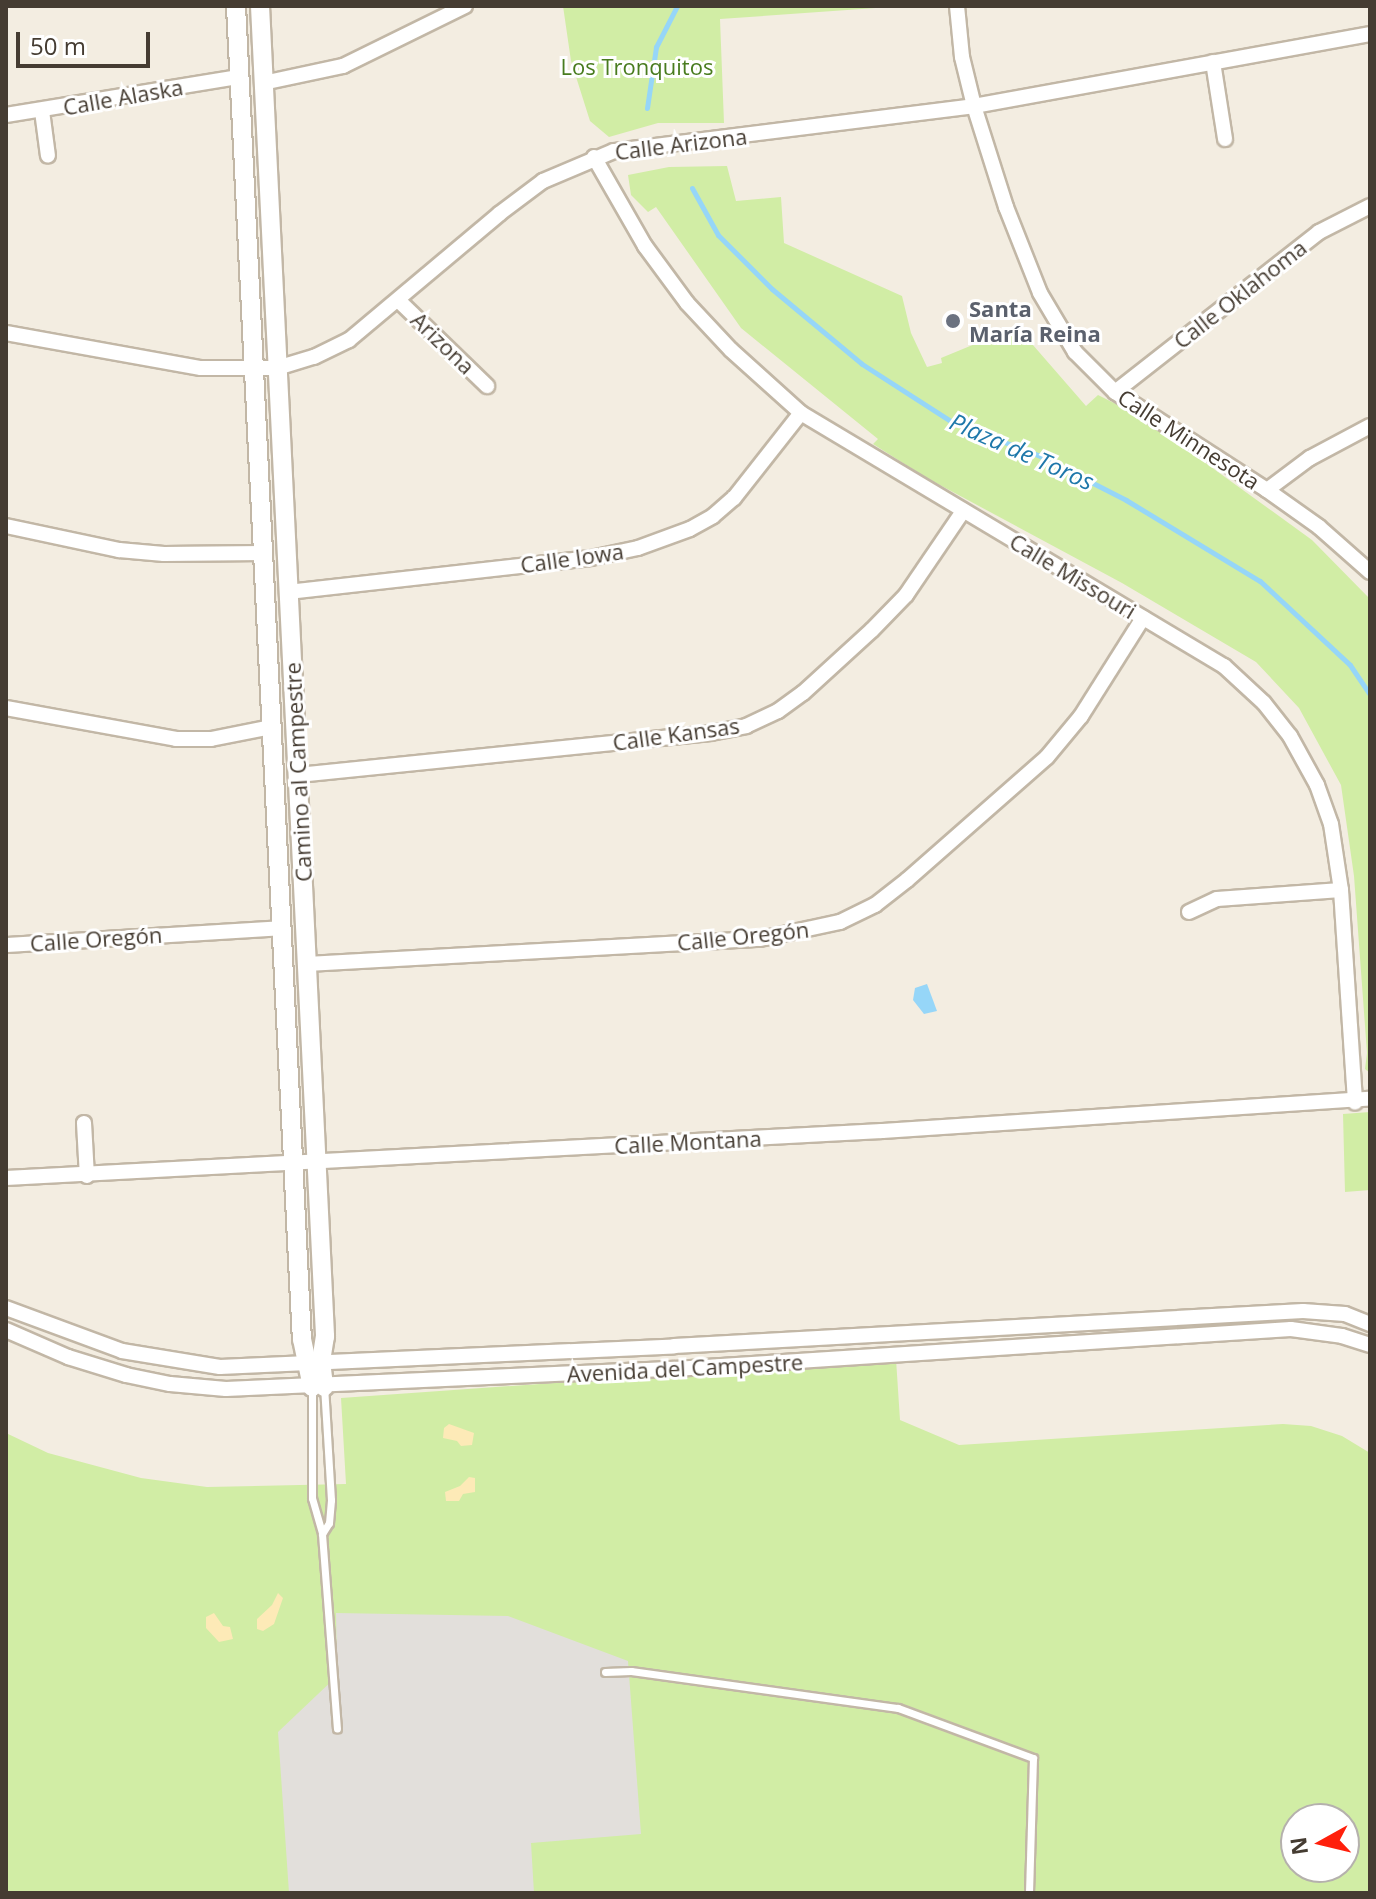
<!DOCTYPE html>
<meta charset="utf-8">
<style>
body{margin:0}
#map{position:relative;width:1376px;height:1899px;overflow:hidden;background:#f3ede1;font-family:"Open Sans",sans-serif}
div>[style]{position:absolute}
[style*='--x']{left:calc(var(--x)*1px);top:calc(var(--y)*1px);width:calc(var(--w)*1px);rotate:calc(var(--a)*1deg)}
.green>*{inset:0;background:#d1eda5}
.sand>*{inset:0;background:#fdeab7}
.parking>*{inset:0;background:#e2dfdb}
.water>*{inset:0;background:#96d6f8}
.stream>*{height:5px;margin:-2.5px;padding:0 2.5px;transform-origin:2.5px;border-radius:2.5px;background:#96d6f8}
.roads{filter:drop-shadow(2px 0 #c2b7a6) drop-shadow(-2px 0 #c2b7a6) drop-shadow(0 2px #c2b7a6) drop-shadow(0 -2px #c2b7a6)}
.service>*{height:7px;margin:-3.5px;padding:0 3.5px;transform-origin:3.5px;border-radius:3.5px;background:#fff}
.minor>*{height:14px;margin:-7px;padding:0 7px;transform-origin:7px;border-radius:7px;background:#fff}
.tertiary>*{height:18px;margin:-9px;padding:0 9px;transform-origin:9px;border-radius:9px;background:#fff}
.dots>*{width:22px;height:22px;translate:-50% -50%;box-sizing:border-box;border:4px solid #fff;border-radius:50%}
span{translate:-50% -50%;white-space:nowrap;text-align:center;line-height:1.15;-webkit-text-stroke:6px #fff;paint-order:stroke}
.park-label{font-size:22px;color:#497c1f}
.street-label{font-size:22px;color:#453c32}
.worship-label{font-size:22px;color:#5b616d;font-weight:700}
.left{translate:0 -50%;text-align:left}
.water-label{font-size:24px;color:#1e78aa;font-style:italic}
.frame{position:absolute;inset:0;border:8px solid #453c32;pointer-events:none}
.north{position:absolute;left:1280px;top:1803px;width:80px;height:80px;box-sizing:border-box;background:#fff;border:2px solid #b5b1ad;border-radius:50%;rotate:262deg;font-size:22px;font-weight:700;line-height:32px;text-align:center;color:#453c32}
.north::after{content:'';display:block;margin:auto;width:28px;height:36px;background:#ff200c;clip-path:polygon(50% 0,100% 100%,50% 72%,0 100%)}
.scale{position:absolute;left:16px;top:32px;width:134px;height:36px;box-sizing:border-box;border:4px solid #453c32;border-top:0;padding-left:10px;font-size:24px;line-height:28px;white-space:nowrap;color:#453c32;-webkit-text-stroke:6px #fff;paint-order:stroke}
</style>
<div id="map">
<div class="green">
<i style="clip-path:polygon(563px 6px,904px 6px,720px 19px,724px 123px,658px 123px,609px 137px,590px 121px,571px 61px)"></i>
<i style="clip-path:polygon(727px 166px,736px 201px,781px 197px,784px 243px,902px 296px,911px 333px,927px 367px,942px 363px,941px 358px,975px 344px,1019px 329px,1086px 406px,1098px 395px,1142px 417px,1312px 540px,1370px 599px,1370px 1073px,1365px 1069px,1367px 1053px,1354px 876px,1341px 785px,1299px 708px,1256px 662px,1122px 583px,925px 477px,873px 444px,878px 439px,741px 328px,656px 207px,648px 212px,631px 195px,628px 175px,669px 167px)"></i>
<i style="clip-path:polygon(1370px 1112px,1370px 1190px,1345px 1192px,1343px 1114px)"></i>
<i style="clip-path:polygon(evenodd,896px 1359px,900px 1420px,959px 1445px,1283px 1424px,1311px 1426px,1342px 1436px,1370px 1453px,1370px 1893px,6px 1893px,6px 1433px,48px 1453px,141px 1478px,207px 1487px,346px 1484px,341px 1398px,896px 1359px,1296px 1819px,1344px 1819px,1344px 1867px,1296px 1867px,1296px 1819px)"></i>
</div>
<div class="sand">
<i style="clip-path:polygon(449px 1424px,474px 1433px,472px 1445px,461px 1446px,457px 1441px,443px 1438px,444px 1428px)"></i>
<i style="clip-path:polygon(469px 1477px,475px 1478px,475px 1492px,463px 1494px,459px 1501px,446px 1501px,445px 1492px,460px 1486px)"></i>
<i style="clip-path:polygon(278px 1593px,283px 1598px,274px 1624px,263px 1631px,257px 1629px,257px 1619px,272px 1605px)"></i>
<i style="clip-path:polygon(214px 1613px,223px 1626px,230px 1627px,233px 1639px,219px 1642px,206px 1628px,206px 1617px)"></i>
</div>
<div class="parking">
<i style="clip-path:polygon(336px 1613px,508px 1616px,628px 1661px,641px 1834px,531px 1843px,534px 1893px,289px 1893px,278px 1732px,337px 1676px)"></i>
</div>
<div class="water">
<i style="clip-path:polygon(927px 984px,937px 1011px,924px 1014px,913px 1000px,915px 988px)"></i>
</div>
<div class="stream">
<i style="--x:647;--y:108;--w:62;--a:-81.6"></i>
<i style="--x:656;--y:47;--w:46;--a:-62.9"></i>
<i style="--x:692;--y:188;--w:54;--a:61"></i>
<i style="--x:718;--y:235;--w:76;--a:45"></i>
<i style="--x:772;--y:289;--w:117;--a:39.8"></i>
<i style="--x:862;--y:364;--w:107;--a:32.8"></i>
<i style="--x:952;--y:422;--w:92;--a:21"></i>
<i style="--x:1038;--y:455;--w:99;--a:27.1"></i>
<i style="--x:1126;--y:500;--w:157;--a:31.2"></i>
<i style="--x:1260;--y:581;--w:123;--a:43"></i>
<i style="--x:1350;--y:665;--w:36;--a:56"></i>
</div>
<div class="roads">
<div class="service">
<i style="--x:312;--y:1389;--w:109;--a:90"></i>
<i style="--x:312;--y:1498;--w:37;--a:74"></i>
<i style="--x:322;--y:1534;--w:195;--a:85.6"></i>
<i style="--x:322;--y:1534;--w:13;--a:-58"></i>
<i style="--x:329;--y:1523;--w:23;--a:-85"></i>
<i style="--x:331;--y:1500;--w:113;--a:-93.5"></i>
<i style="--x:605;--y:1672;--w:26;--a:-2"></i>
<i style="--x:631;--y:1671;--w:270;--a:7.9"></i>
<i style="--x:898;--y:1708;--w:144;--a:20.3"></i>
<i style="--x:1033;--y:1758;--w:135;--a:91.7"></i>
</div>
<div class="minor">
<i style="--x:957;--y:6;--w:51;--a:84.4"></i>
<i style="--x:962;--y:57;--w:50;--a:76.2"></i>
<i style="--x:974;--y:106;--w:106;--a:72.4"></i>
<i style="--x:1006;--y:207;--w:92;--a:68.4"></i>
<i style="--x:1040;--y:293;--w:69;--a:59.3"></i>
<i style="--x:1075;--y:352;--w:57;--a:45"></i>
<i style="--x:1115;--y:392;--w:181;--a:32.8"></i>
<i style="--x:1267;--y:490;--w:64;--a:35.4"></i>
<i style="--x:1319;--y:527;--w:68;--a:41.4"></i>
<i style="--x:1213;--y:62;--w:78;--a:81.1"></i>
<i style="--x:263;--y:83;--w:82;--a:-12"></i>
<i style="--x:343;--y:66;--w:136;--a:-26.2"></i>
<i style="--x:42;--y:111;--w:45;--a:82.4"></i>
<i style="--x:6;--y:115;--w:236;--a:-9.3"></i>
<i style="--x:594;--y:157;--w:103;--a:60.2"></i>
<i style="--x:645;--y:246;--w:71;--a:53.6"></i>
<i style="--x:687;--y:303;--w:64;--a:46.9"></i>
<i style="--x:731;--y:350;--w:94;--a:42"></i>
<i style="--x:801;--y:413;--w:493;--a:30.9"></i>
<i style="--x:1224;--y:666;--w:54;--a:42.8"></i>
<i style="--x:1264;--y:703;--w:42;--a:51.8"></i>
<i style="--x:1290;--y:736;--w:56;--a:61.1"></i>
<i style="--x:1317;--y:785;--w:41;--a:70.3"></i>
<i style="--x:1331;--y:824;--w:67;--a:81.4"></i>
<i style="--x:1341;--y:890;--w:213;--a:86.2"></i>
<i style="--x:398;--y:300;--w:124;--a:44"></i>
<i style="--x:6;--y:333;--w:198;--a:10.2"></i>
<i style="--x:201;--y:368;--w:76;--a:0"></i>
<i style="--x:277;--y:368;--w:39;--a:-17"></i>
<i style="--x:314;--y:357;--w:39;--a:-26"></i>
<i style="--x:349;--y:340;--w:196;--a:-40"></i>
<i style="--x:499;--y:214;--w:55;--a:-36.9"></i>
<i style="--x:543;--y:181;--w:77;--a:-22.9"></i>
<i style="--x:614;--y:151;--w:363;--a:-7.1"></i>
<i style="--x:974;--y:106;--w:402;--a:-10.3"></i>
<i style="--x:1115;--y:392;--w:259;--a:-38.1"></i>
<i style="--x:1319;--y:232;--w:57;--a:-27"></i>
<i style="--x:1267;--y:490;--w:54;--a:-36.7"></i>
<i style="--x:1310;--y:458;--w:68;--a:-28.1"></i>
<i style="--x:6;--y:526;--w:116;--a:12"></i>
<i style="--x:119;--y:550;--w:45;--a:5.1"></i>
<i style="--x:164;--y:554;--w:99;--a:-0.6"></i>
<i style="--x:288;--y:592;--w:305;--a:-6.4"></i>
<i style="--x:591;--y:558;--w:48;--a:-12"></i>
<i style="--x:638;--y:548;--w:55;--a:-20.1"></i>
<i style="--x:690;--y:529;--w:26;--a:-29"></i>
<i style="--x:713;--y:516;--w:28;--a:-41"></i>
<i style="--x:734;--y:498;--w:108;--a:-51.8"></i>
<i style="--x:6;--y:708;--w:173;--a:10.3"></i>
<i style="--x:176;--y:739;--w:35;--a:0"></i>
<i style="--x:211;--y:739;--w:61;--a:-11.3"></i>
<i style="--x:298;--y:775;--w:415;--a:-5.8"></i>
<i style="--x:711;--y:733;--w:36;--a:-11"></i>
<i style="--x:746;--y:726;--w:35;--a:-25"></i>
<i style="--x:778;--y:711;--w:31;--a:-36"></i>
<i style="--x:803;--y:693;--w:93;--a:-42.4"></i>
<i style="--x:872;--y:630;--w:49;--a:-45.8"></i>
<i style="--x:906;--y:595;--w:102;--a:-55.8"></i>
<i style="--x:1189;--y:912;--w:31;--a:-25"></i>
<i style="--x:1217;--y:899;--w:124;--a:-4.2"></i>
<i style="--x:6;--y:945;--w:276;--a:-3.5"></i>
<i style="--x:307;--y:964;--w:454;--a:-3.2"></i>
<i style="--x:760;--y:939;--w:82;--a:-12"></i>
<i style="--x:840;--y:922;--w:39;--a:-26"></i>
<i style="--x:875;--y:905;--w:41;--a:-38"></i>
<i style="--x:907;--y:880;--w:186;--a:-41.3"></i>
<i style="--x:1047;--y:757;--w:53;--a:-50.3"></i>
<i style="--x:1081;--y:716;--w:116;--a:-57.7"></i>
<i style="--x:84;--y:1123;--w:53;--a:86.8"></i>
<i style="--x:6;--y:1178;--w:877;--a:-3.07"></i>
<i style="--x:882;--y:1131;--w:489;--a:-3.8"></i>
<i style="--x:6;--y:1308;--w:124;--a:20.3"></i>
<i style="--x:122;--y:1351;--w:99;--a:9.3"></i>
<i style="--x:220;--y:1367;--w:454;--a:-2.6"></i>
<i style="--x:674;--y:1346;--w:630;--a:-3.18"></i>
<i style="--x:1303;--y:1311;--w:42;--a:4.1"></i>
<i style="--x:1345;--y:1314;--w:27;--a:22"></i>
<i style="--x:6;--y:1330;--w:68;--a:23.5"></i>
<i style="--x:68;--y:1357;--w:61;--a:17.2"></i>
<i style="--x:126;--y:1375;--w:45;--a:11.6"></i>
<i style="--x:170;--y:1384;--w:56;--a:5.1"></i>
<i style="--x:226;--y:1389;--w:449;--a:-2.6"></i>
<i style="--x:675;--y:1369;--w:617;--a:-3.72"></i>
<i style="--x:1291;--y:1329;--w:51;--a:7.8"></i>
<i style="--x:1342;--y:1336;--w:29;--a:18"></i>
</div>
<div class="tertiary">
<i style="--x:236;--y:6;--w:1335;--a:87.17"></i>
<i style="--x:302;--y:1339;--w:49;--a:78.2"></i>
<i style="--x:260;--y:6;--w:1332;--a:87.2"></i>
<i style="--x:325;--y:1336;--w:25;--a:99"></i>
<i style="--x:321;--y:1361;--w:26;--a:83"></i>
</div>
</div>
<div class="dots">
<i style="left:953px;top:321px;background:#6b7280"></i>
</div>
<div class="park-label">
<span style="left:637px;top:67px">Los Tronquitos</span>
</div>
<div class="street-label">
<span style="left:123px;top:97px;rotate:-10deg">Calle Alaska</span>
<span style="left:681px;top:144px;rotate:-7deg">Calle Arizona</span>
<span style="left:1240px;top:294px;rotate:-38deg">Calle Oklahoma</span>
<span style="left:443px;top:343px;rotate:44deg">Arizona</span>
<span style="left:1189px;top:439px;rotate:33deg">Calle Minnesota</span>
<span style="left:572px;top:558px;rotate:-8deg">Calle Iowa</span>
<span style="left:1073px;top:576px;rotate:31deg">Calle Missouri</span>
<span style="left:676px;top:734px;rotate:-8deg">Calle Kansas</span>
<span style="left:298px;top:772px;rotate:-93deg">Camino al Campestre</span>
<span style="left:743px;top:936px;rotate:-6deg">Calle Oregón</span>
<span style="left:96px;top:939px;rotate:-4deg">Calle Oregón</span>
<span style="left:688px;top:1142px;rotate:-3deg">Calle Montana</span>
<span style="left:685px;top:1368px;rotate:-3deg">Avenida del Campestre</span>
</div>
<div class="worship-label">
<span class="left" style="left:969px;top:321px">Santa<br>María Reina</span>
</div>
<div class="water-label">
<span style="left:1022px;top:451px;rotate:24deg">Plaza de Toros</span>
</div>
<div class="frame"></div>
<div class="north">N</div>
<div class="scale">50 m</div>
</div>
